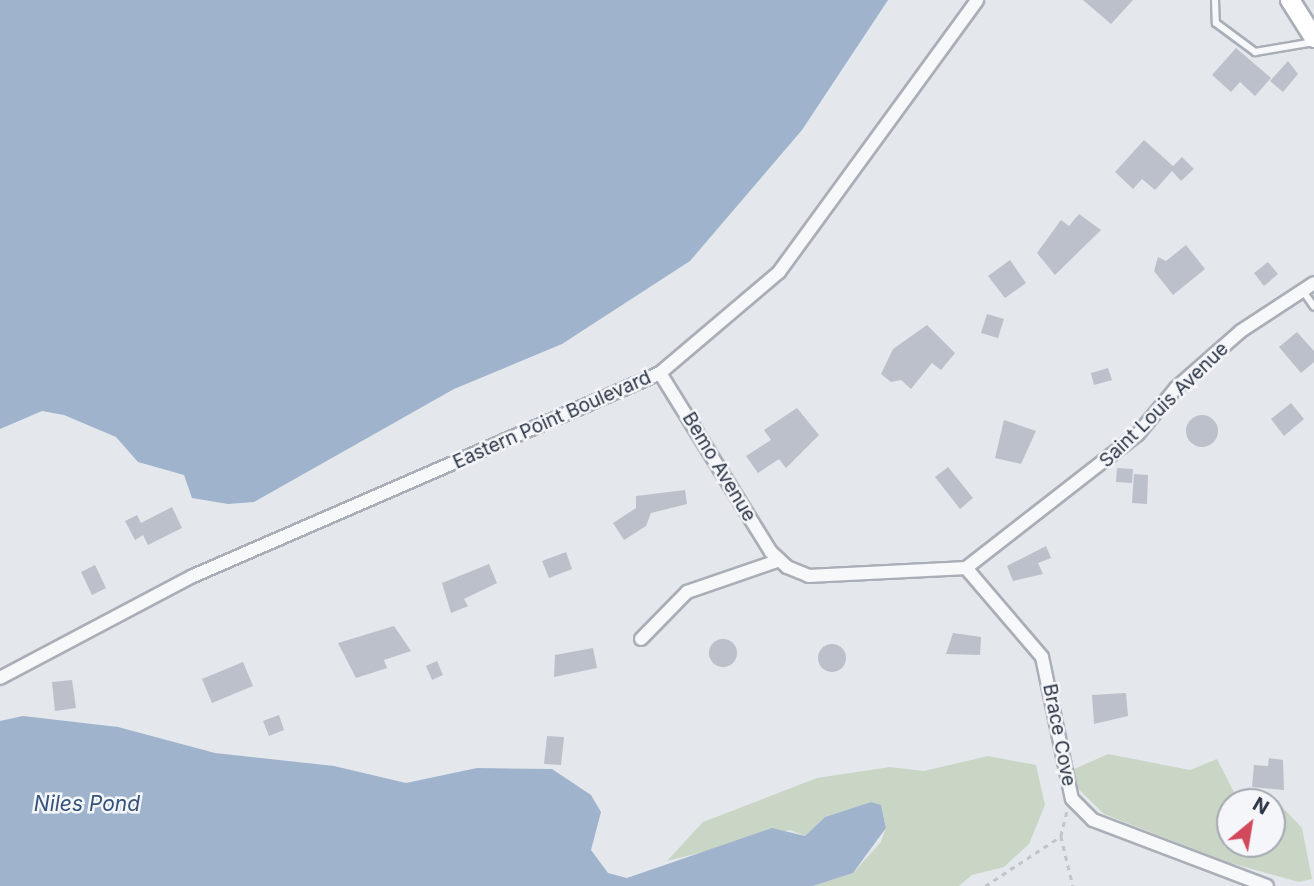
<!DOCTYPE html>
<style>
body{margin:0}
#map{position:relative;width:1314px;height:886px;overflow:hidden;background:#e4e7ec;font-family:Inter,sans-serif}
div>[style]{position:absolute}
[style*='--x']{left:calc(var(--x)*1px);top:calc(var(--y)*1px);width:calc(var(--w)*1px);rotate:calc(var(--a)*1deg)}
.green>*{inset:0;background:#c9d6c5}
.water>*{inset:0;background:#9fb4cc}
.building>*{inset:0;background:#bbc0ca}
.round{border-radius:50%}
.path>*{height:2.5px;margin-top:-1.25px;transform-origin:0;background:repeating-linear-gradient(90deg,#c2c5cb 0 5px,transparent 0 10px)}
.roads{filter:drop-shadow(2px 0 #a9aeb7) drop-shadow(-2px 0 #a9aeb7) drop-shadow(0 2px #a9aeb7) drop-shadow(0 -2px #a9aeb7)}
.service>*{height:6px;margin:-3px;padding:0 3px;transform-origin:3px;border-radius:3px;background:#f7f8fa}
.minor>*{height:12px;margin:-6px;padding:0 6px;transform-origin:6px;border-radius:6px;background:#f7f8fa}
.secondary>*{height:18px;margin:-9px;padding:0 9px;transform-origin:9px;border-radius:9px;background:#fff}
span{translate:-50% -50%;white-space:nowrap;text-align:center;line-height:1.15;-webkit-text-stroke:5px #f4f6f9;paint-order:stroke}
.street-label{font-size:19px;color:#2b3445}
.water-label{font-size:21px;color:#34527a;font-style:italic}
.north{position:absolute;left:1216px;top:788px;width:70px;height:70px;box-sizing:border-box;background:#f4f6f9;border:2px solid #a4a8b1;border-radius:50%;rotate:30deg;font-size:19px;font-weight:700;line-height:28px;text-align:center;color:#2b3445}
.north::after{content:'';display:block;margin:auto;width:24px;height:32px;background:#d1495b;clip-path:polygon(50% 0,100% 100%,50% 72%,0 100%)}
</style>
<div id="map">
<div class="green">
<i style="clip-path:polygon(1108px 754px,1190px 770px,1217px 759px,1239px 802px,1230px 802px,1230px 844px,1272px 844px,1272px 812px,1285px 810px,1302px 828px,1312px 879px,1299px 882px,1227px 862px,1104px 814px,1063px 774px)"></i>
<i style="clip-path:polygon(988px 756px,1036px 765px,1045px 805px,1029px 844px,1004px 867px,972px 875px,959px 886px,813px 886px,853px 873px,881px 842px,886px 827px,881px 806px,871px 802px,825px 817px,805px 836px,790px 830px,667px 861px,703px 822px,817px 778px,890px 767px,924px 771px)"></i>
</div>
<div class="water">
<i style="clip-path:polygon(0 0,888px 0,802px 130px,690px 261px,562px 344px,454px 389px,254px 502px,228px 504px,192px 498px,184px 475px,138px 462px,116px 437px,64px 415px,42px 411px,0 429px)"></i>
<i style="clip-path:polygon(23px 716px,118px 727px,215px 753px,334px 766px,406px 783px,477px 768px,552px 769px,591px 795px,601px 812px,591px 850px,608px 873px,627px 878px,772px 828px,805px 836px,825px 817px,871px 802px,881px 805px,886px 828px,853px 873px,813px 886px,0 886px,0 721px)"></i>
</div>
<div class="building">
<i style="clip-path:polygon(1083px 0,1133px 0,1111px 24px)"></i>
<i style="clip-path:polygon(1236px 48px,1271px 78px,1255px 96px,1240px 82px,1231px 92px,1212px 75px)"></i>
<i style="clip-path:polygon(1288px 61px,1298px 74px,1283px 92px,1270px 81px)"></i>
<i style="clip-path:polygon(1144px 140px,1173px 166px,1182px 157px,1194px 169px,1181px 181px,1172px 171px,1155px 190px,1142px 179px,1133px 189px,1115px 172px)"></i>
<i style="clip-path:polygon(1079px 214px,1101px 230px,1055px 275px,1037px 253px,1061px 220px,1069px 226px)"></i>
<i style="clip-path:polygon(1186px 245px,1205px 269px,1173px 295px,1154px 271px,1158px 257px,1166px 261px)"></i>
<i style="clip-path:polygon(1010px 260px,1026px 283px,1005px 298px,988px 276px)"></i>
<i style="clip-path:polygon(1268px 262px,1278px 274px,1264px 286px,1254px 273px)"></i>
<i style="clip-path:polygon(987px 314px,1004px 319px,998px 338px,981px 333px)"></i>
<i style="clip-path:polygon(927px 325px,955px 353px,941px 370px,932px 363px,911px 389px,901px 380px,891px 382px,881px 374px,893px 349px)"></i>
<i style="clip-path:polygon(1297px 332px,1314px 351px,1314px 362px,1301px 373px,1279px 347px)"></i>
<i style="clip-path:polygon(1108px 368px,1112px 380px,1094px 385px,1091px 373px)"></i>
<i style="clip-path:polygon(1291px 403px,1304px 419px,1284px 436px,1271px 419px)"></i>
<i style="clip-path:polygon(797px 408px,819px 435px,786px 468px,779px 459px,758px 473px,746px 456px,771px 440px,764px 430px)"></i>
<i class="round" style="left:1186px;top:415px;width:32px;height:32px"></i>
<i style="clip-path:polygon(1004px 420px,1036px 431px,1021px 464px,995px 458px)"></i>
<i style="clip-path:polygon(948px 467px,973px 498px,960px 509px,935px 477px)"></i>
<i style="clip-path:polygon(1117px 468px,1133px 469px,1132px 483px,1116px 482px)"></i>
<i style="clip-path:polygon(1134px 474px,1148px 475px,1147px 504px,1132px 503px)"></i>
<i style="clip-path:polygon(685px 490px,687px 504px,651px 513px,646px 526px,624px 540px,613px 523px,636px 508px,636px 496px)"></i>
<i style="clip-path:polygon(172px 507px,182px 528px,148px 545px,143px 535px,135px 540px,125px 521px,137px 515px,141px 523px)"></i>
<i style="clip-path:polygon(1046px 546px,1051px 558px,1038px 563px,1043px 574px,1013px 581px,1007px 566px)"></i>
<i style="clip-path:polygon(566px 552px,572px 569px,549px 578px,542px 561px)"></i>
<i style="clip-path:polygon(489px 564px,497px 583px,464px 599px,468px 606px,451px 613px,442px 583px)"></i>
<i style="clip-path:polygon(95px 565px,106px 588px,92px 595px,81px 572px)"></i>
<i style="clip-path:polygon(394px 626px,411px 651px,384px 660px,387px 668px,356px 678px,338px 643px)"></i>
<i style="clip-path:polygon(953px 633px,981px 637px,980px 655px,946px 654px)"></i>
<i class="round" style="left:709px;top:639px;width:28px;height:28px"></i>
<i class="round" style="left:818px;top:644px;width:28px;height:28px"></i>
<i style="clip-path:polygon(593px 648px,597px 668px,554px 677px,555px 655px)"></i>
<i style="clip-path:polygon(437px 661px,443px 675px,432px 680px,426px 666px)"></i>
<i style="clip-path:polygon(243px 662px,253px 686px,212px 703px,202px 679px)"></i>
<i style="clip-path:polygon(72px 680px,76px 708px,55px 711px,52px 682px)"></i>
<i style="clip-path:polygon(1126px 693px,1128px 716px,1094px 724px,1092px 695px)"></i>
<i style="clip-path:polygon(279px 715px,284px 730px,269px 736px,263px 721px)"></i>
<i style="clip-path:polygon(547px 736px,564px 737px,561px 765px,544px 764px)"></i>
<i style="clip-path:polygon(1269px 758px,1283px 760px,1284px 790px,1252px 787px,1254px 765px,1268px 766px)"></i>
</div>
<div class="path">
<i style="--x:1067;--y:812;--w:25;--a:104"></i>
<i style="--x:1061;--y:836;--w:51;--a:76.5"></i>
<i style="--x:985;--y:886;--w:91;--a:-33.3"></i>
</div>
<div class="roads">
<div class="service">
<i style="--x:1215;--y:0;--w:23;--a:88"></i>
<i style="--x:1216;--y:23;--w:49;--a:36.6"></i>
<i style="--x:1255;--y:52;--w:60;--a:-9.6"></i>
<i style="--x:1303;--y:291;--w:19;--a:55"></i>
</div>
<div class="minor">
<i style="--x:660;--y:373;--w:211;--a:58.2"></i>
<i style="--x:771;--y:552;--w:22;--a:43"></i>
<i style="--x:787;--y:567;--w:24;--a:22"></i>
<i style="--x:809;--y:576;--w:157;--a:-2.9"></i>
<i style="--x:966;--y:568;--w:117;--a:49.5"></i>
<i style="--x:1042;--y:657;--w:145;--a:78.1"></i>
<i style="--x:1072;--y:799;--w:30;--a:45"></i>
<i style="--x:1093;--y:820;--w:186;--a:20.8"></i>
<i style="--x:966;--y:568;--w:218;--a:-37.9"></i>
<i style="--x:1138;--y:434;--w:60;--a:-50.4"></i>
<i style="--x:1176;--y:388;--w:86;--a:-41.2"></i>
<i style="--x:1241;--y:331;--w:87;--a:-33.3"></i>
<i style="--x:641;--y:639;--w:66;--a:-45.6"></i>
<i style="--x:687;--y:592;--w:98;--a:-19"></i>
<i style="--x:0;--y:678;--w:218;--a:-27.9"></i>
<i style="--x:193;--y:576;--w:509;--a:-23.49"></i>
<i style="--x:660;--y:373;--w:156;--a:-40.3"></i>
<i style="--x:779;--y:272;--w:336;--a:-53.9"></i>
</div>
<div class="secondary">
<i style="--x:1290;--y:0;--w:45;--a:57.7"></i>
</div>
</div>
<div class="street-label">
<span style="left:1164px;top:405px;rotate:-44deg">Saint Louis Avenue</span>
<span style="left:552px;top:420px;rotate:-24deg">Eastern Point Boulevard</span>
<span style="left:719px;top:467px;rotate:59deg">Bemo Avenue</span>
<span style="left:1059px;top:735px;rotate:79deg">Brace Cove</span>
</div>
<div class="water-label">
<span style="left:87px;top:804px">Niles Pond</span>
</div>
<div class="north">N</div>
</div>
